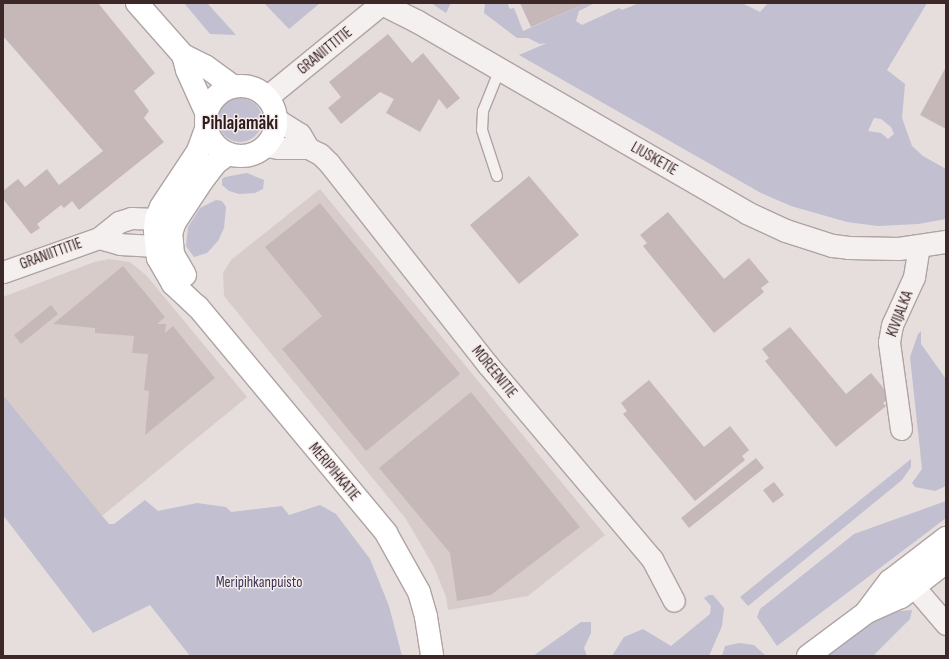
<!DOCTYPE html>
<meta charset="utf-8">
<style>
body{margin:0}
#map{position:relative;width:949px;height:659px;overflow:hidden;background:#e6dddd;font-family:"Sofia Sans Condensed",sans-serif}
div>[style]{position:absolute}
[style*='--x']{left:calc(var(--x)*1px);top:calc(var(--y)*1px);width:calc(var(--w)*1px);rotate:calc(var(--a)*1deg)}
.built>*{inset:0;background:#d8cccb}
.green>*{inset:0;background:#c1bfd0}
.round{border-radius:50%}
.building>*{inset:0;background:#c6b8b8}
.roads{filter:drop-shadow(1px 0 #b0a3a3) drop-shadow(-1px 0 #b0a3a3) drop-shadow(0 1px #b0a3a3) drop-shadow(0 -1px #b0a3a3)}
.service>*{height:10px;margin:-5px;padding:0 5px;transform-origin:5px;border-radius:5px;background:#f5f0f0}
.minor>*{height:21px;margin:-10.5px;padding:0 10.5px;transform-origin:10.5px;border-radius:10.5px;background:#f5f0f0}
.tertiary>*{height:22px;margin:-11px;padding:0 11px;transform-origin:11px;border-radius:11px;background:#f5f0f0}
.secondary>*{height:22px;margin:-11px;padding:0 11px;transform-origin:11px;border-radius:11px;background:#fff}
.secondary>.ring{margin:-11px;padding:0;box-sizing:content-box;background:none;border:22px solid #fff;border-radius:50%}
.primary>*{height:22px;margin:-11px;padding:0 11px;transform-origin:11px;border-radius:11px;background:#fff}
span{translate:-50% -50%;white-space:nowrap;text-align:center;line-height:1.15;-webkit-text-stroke:3px #f4ecec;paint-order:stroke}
.street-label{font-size:15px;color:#3c2827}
.park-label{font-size:15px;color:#3d3558}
.district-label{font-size:19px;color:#2d1b1a;font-weight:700}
.frame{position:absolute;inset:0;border:4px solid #3c2827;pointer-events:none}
</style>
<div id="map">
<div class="built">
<i style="clip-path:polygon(320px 189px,605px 535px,528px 596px,448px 610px,446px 597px,434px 567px,406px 519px,224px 296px,223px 273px,231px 260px)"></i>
<i style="clip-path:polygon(109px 259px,130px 262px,146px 275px,247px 397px,102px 516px,3px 395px,3px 297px,94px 262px)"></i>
</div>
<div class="green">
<i style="clip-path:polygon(184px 3px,207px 3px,236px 35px,210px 34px)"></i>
<i style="clip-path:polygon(264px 3px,320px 3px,289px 29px)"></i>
<i style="clip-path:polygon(431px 3px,451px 3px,446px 13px)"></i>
<i style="clip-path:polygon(evenodd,485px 3px,507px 3px,510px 9px,514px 8px,523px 31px,586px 3px,595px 3px,579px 11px,576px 21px,582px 25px,619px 8px,622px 10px,639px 3px,742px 3px,760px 12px,768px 3px,927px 3px,887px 70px,905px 84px,902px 118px,912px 146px,923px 156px,946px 169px,946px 219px,918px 224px,878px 226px,847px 222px,791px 206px,761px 193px,519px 55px,547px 43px,540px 44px,528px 38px,517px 38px,484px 13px,485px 3px,874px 118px,881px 119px,891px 127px,894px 134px,888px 139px,881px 133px,868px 131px,874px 118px)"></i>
<i class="round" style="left:218px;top:98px;width:44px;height:44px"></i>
<i style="clip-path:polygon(247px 173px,264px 180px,263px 189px,255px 193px,239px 194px,229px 191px,222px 185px,222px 179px,225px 177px)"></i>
<i style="clip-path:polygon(216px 200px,222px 201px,226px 207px,224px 228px,218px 241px,207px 253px,194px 257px,186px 246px,188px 227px,200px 208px)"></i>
<i style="clip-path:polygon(921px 331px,921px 344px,946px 379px,946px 486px,935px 491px,915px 487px,912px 483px,922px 469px,910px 357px,918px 334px)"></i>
<i style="clip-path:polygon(3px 395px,109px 524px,114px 524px,145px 500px,158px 511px,197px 503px,226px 507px,231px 512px,282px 506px,289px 515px,320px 505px,336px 514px,370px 559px,389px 606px,402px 656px,190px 656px,150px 605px,93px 633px,3px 515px)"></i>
<i style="clip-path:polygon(911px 459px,911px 467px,902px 480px,748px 606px,740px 597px)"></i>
<i style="clip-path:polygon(946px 501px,946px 518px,777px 646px,757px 617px,760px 609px,854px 534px)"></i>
<i style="clip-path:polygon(709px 595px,713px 595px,724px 608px,722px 626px,709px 656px,612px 656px,624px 637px,643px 629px,671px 646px,710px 614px,711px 606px,704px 598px)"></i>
<i style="clip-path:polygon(912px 610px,910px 619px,873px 656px,823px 656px,871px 619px,888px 612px)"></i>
<i style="clip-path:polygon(581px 622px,591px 622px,591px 633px,584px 648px,587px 656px,533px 656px)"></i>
<i style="clip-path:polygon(739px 643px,754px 645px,766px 656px,722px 656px,725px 646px)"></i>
</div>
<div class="building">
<i style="clip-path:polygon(3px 3px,98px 3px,155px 73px,134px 91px,149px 111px,144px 118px,164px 142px,79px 210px,72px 201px,64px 208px,61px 205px,37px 224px,40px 228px,31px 234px,3px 199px,3px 191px,18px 179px,25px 187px,47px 169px,59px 185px,103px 151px,3px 36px)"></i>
<i style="clip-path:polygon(520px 3px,586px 3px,531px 27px)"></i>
<i style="clip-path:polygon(388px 34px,412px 63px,423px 53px,460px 98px,447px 109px,439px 99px,420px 132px,386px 113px,394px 99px,380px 92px,341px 124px,328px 108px,341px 97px,329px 82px)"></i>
<i style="clip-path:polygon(946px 67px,946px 129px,920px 115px)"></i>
<i style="clip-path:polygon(529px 176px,579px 235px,519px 284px,470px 225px)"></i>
<i style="clip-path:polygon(320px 203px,460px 374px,366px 451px,282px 349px,322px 316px,265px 247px)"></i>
<i style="clip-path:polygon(668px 212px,724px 279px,749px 258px,769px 282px,761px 288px,764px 292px,714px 333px,643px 246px,647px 243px,640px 235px)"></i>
<i style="clip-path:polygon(123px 266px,165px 317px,157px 324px,166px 324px,165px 333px,173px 326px,215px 378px,145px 435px,149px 391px,144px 390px,148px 354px,132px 353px,134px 336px,95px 333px,95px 328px,53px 324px)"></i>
<i style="clip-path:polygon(51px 305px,58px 314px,21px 344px,14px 335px)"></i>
<i style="clip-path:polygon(790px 327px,846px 394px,871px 373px,891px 397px,883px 403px,886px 406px,836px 447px,765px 361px,769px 358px,762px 349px)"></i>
<i style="clip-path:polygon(649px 380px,704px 447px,730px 426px,749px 450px,742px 456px,745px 460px,695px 501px,623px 414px,627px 411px,621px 403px)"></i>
<i style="clip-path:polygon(471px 392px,580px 527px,491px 595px,457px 601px,450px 553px,379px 468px)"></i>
<i style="clip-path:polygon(756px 458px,764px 468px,689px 528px,681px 518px)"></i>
<i style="clip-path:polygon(774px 482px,784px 495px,773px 503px,763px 490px)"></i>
</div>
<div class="roads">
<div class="service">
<i style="--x:497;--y:176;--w:48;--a:-108.1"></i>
<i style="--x:482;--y:130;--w:19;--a:-87"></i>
<i style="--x:483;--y:111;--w:45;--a:-68"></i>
</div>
<div class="minor">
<i style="--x:276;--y:119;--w:28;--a:32"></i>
<i style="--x:300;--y:134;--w:16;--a:60"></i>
<i style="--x:308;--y:148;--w:13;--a:27"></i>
<i style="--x:320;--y:154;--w:13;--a:45"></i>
<i style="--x:329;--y:163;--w:257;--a:51.8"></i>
<i style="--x:488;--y:365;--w:254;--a:49.8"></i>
<i style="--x:652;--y:559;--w:47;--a:62.4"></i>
<i style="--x:266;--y:146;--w:13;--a:9"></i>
<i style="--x:279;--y:148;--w:29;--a:0"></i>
<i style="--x:3;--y:272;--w:102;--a:-19.5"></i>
<i style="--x:99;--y:238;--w:26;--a:-39"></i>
<i style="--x:119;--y:222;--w:13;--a:-18"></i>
<i style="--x:131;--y:218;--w:25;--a:2"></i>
<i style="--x:156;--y:219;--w:21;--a:43"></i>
<i style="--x:171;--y:233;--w:20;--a:139"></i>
<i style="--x:156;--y:246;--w:36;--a:-177"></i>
<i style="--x:120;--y:244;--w:22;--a:-164"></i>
<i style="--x:901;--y:429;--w:88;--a:-97.9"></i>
<i style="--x:889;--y:342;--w:17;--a:-80"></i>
<i style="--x:892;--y:325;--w:53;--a:-65.4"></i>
<i style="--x:914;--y:277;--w:30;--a:-81"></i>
<i style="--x:917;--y:569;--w:19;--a:96"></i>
<i style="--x:915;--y:588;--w:48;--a:49.3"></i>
</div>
<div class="tertiary">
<i style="--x:268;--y:97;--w:147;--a:-39.2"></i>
<i style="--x:382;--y:4;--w:40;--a:26.6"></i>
<i style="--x:418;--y:22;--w:380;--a:30.1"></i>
<i style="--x:747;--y:213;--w:43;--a:24.8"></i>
<i style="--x:786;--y:231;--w:49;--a:17.7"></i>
<i style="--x:833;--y:246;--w:16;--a:7"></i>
<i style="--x:849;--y:248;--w:50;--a:1.1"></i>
<i style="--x:899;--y:249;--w:48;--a:-8.5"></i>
</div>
<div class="secondary">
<i style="--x:137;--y:3;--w:69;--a:48.5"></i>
<i style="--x:183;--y:55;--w:25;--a:27"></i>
<i style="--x:205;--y:66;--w:34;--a:36"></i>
<i style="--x:183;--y:55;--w:16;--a:75"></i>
<i style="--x:187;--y:70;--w:46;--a:65.7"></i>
<i class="ring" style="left:206px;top:86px;width:48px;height:48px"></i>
<i style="--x:206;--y:129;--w:23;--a:110"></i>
<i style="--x:198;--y:151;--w:67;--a:123.5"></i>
<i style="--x:161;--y:207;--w:13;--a:113"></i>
<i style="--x:156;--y:219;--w:12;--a:95"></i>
<i style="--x:155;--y:231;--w:27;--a:84"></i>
<i style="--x:158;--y:258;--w:30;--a:60"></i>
<i style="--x:173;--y:284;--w:34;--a:43"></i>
<i style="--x:198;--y:307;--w:294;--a:50.2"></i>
<i style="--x:386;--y:533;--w:68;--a:60.8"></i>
<i style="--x:419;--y:592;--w:26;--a:74"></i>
<i style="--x:426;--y:617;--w:39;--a:81"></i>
<i style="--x:185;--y:275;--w:24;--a:-120"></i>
<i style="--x:173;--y:254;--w:21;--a:-95"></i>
<i style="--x:171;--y:233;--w:12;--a:-70"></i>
<i style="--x:175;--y:222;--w:49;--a:-56.6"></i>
<i style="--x:202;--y:181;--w:24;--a:-52"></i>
<i style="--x:217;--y:162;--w:14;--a:-36"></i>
</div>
<div class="primary">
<i style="--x:867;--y:611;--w:38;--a:-53"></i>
<i style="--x:890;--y:581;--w:71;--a:-37.5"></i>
<i style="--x:808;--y:656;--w:74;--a:-36.7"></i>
<i style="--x:867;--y:612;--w:37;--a:-24"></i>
<i style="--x:901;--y:597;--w:57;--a:-37.9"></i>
</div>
</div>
<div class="street-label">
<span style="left:325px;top:51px;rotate:-39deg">GRANIITTITIE</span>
<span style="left:654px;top:159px;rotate:30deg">LIUSKETIE</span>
<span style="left:51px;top:254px;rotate:-20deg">GRANIITTITIE</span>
<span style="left:900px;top:314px;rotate:-69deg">KIVIJALKA</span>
<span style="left:494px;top:372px;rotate:51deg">MOREENITIE</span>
<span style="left:334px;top:472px;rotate:50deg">MERIPIHKATIE</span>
</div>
<div class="park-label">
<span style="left:259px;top:583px">Meripihkanpuisto</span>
</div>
<div class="district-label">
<span style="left:240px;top:124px">Pihlajamäki</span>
</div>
<div class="frame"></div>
</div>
